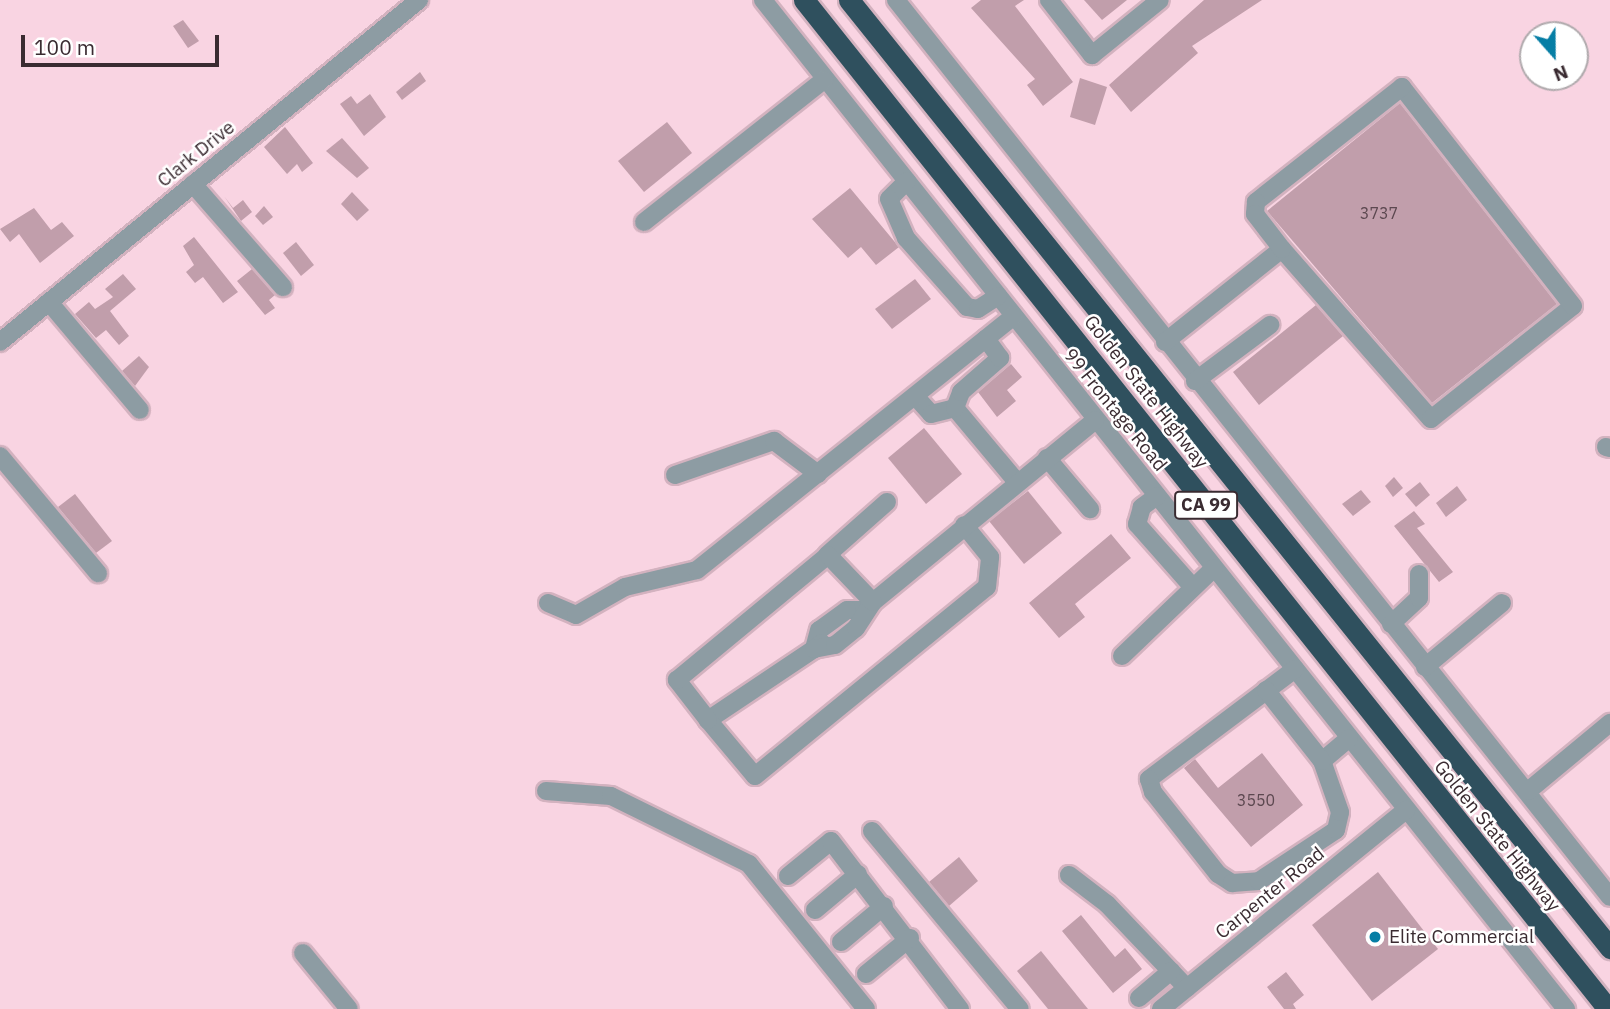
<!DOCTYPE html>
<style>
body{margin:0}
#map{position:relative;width:1610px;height:1009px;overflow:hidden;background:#f9d4e2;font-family:"IBM Plex Sans",sans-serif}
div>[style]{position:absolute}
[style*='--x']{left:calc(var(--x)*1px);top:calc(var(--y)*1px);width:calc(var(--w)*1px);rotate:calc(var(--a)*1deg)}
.building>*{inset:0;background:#c19eab}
.roads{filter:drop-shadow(2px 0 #d3b2bf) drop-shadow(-2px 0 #d3b2bf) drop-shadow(0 2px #d3b2bf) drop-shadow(0 -2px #d3b2bf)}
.minor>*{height:18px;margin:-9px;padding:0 9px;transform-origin:9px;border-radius:9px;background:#8d9ca3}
.highway>*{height:21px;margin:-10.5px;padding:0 10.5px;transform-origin:10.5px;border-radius:10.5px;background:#2f505e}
.dots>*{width:19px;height:19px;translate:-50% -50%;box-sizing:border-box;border:4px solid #fff;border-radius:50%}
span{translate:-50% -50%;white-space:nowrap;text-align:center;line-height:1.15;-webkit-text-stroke:5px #fff;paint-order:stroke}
.number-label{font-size:16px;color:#5c4850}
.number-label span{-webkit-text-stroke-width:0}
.shield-label span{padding:2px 5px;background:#fff;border:2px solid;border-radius:5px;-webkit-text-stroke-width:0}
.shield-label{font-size:18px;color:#3a2b31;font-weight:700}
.street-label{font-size:19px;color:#3a2b31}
.poi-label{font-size:19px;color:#3a2b31}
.left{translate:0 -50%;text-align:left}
.north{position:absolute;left:1519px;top:21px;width:70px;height:70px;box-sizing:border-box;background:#fff;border:2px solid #b0aaad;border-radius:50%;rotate:159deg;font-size:19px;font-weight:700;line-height:28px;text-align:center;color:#3a2b31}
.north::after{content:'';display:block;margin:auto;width:24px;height:32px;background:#067ea5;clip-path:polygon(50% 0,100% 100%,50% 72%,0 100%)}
.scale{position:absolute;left:21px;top:35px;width:198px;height:32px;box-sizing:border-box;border:4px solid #3a2b31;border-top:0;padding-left:9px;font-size:21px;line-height:24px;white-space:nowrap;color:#3a2b31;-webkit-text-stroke:5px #fff;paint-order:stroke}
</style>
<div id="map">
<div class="building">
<i style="clip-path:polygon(981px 0,1024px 0,1015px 6px,1073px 82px,1043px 106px,1027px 85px,1035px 79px,971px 8px)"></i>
<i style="clip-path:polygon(1084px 0,1127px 0,1102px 20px)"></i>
<i style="clip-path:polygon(1204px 0,1262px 0,1192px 46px,1198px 53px,1131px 112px,1109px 85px)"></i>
<i style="clip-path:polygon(183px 20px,199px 41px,188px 48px,173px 26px)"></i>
<i style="clip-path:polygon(420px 72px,426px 81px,402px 100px,396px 92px)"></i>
<i style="clip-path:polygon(1080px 78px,1107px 87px,1095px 125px,1070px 117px)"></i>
<i style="clip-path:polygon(370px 94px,386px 117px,364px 136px,340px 104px,351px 96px,357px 104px)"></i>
<i style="clip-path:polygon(1400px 103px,1557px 304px,1432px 403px,1267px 211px)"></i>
<i style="clip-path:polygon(667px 122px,692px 153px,644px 192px,618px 161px)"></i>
<i style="clip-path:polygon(285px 127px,313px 163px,302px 172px,297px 164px,287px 174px,264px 147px)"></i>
<i style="clip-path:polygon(342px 138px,369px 168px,357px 178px,326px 151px)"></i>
<i style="clip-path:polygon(850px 188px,899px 247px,876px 265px,861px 247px,848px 258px,812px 219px)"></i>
<i style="clip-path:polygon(352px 192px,369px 210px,357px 221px,341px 204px)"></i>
<i style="clip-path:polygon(224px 196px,233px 208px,243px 200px,252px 212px,241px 221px)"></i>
<i style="clip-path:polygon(264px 206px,273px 217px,263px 225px,255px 216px)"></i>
<i style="clip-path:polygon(34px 208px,51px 230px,62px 222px,74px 236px,40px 263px,19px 234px,10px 242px,0 229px)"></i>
<i style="clip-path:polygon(194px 237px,238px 292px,223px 303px,203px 277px,195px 283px,186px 272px,194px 265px,183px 246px)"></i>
<i style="clip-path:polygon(296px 242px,314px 265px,301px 276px,283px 253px)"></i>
<i style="clip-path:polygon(252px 269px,275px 295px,269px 300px,275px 308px,265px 315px,237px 281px)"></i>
<i style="clip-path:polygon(123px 274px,136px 289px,110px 311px,129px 336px,119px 345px,106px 330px,96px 338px,75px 314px,89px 302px,95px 309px,113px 297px,105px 289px)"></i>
<i style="clip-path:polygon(915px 279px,931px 299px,892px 329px,875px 309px)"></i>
<i style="clip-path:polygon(1316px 305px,1343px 336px,1259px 405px,1233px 372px)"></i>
<i style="clip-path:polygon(139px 356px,149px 367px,135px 386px,122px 371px)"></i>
<i style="clip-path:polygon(1011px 364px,1022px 377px,1007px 390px,1016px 401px,997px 417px,978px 392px)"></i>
<i style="clip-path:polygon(924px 428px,962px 474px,926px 504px,888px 458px)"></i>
<i style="clip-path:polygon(1394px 477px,1403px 488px,1393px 497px,1385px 486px)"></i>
<i style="clip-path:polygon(1420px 482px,1430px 495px,1416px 507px,1405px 494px)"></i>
<i style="clip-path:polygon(1457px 486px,1467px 500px,1446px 517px,1436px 503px)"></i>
<i style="clip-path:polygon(1361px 490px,1371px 502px,1353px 516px,1342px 504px)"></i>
<i style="clip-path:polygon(1028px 491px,1062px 533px,1024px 564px,989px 521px)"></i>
<i style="clip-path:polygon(75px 494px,112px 541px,96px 553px,58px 507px)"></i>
<i style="clip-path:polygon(1414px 511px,1425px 524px,1417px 528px,1453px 572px,1439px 582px,1394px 526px)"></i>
<i style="clip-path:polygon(1111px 534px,1131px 558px,1075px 604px,1085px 617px,1059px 638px,1029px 603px)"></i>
<i style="clip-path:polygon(1262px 753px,1303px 805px,1251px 847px,1184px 768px,1195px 759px,1218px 788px)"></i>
<i style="clip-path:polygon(959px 857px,978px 881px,949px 906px,929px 882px)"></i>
<i style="clip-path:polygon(1378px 872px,1438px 949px,1372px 1001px,1312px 925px)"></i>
<i style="clip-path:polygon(1081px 915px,1115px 957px,1125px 948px,1142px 969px,1113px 993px,1062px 931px)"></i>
<i style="clip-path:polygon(1041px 951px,1088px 1009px,1048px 1009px,1017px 971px)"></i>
<i style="clip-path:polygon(1286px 972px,1304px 995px,1293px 1004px,1296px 1009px,1284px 1009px,1267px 987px)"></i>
</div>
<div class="roads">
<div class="minor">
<i style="--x:763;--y:0;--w:1290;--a:51.49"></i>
<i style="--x:896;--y:0;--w:1146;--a:51.48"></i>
<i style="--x:1049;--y:0;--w:70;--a:52"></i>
<i style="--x:1092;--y:55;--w:87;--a:-39"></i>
<i style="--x:907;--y:181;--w:25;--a:135"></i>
<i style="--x:889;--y:199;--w:43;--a:66.4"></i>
<i style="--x:906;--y:238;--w:92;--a:48.5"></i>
<i style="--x:967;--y:307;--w:11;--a:10"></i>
<i style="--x:978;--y:309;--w:24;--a:-33"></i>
<i style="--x:193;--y:184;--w:137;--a:48.9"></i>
<i style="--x:644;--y:222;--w:229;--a:-38.3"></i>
<i style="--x:49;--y:302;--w:141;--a:49.9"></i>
<i style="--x:0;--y:342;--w:541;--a:-39.22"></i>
<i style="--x:1165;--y:342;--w:149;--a:-38.5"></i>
<i style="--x:1282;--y:249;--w:226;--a:48.8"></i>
<i style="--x:1431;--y:419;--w:181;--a:-38.5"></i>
<i style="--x:1573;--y:306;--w:278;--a:-128"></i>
<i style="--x:1402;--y:87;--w:186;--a:141.8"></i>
<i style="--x:1256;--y:202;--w:12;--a:95"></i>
<i style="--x:1255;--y:214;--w:44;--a:52.4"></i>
<i style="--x:1195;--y:381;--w:94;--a:-36.7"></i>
<i style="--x:915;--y:396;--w:24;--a:48"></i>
<i style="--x:931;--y:414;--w:25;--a:-14"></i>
<i style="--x:955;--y:408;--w:95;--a:50.1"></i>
<i style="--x:955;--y:408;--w:17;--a:-69"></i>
<i style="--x:961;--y:392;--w:52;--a:-41.1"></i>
<i style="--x:1000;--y:358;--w:24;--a:-126"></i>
<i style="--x:1606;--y:447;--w:4;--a:14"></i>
<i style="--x:0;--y:456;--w:153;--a:50.1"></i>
<i style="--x:1047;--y:458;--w:67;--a:49.9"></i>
<i style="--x:675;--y:475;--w:105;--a:-19"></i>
<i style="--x:774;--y:441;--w:55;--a:36.9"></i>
<i style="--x:1157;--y:496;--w:19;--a:144"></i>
<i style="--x:1142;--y:507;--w:18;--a:106"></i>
<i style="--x:1137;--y:524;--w:81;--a:48.5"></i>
<i style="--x:827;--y:555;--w:80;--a:-41.5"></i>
<i style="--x:548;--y:603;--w:30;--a:23"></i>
<i style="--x:576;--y:615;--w:56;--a:-29.7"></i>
<i style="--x:625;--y:587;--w:74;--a:-13.3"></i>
<i style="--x:697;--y:570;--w:406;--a:-38.7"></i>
<i style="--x:865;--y:610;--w:18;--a:180"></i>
<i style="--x:847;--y:610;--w:34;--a:144"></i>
<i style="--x:819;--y:630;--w:20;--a:105"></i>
<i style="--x:814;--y:649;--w:128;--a:146.2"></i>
<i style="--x:708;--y:720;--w:73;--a:50"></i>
<i style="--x:755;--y:776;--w:299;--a:-39.2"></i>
<i style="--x:987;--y:587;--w:30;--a:-84"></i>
<i style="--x:990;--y:557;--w:41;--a:-129.1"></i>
<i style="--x:1391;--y:624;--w:38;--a:-43"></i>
<i style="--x:1419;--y:598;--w:24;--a:-90"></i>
<i style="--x:822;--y:643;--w:10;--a:143"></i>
<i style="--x:814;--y:649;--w:21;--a:-11"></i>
<i style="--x:835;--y:645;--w:27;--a:-39"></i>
<i style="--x:856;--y:628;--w:31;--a:-57"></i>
<i style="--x:873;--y:602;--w:287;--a:-39.3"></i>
<i style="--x:1122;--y:656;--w:127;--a:-43.7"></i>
<i style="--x:1425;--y:667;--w:100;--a:-39.7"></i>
<i style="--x:1295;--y:669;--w:183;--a:143"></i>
<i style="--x:1149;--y:779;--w:14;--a:73"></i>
<i style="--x:1153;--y:792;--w:105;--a:51.6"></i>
<i style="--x:1218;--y:874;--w:17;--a:33"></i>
<i style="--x:1232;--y:883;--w:27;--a:-4"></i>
<i style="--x:1259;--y:881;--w:92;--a:-33.5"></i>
<i style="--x:1336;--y:830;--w:18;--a:-77"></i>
<i style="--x:1340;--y:812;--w:54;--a:-109.4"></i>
<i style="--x:1322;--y:761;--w:35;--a:-40"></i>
<i style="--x:1266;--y:690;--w:90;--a:51.7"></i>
<i style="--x:708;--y:720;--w:51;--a:-127.8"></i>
<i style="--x:677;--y:680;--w:196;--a:-39.6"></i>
<i style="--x:828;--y:555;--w:65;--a:46.2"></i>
<i style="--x:546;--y:791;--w:65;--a:4.4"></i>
<i style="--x:611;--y:796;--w:154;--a:26.2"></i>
<i style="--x:749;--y:864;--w:186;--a:51.1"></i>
<i style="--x:1528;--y:791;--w:107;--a:-39.7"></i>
<i style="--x:872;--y:831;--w:231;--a:50.3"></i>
<i style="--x:1069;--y:875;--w:48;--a:37.3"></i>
<i style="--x:1107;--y:904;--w:116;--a:46.4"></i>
<i style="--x:788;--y:876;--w:55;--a:-39.1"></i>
<i style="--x:831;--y:841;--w:212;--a:52.5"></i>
<i style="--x:815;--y:910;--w:56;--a:-39.9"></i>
<i style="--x:841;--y:942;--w:56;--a:-39.9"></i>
<i style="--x:303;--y:953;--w:72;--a:50.6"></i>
<i style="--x:866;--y:974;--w:57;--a:-39.3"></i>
<i style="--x:1139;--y:998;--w:42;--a:-40.2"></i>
<i style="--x:1161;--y:1009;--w:316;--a:-39.1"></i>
</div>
<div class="highway">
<i style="--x:804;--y:0;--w:1290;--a:51.45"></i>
<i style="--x:849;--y:0;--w:1216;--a:51.24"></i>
</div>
</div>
<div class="dots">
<i style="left:1375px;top:937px;background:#067ea5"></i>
</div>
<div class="number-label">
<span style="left:1379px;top:213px">3737</span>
<span style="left:1256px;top:800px">3550</span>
</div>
<div class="shield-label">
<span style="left:1206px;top:505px">CA 99</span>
</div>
<div class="street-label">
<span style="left:196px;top:154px;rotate:-39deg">Clark Drive</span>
<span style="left:1146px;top:392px;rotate:52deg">Golden State Highway</span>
<span style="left:1115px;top:410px;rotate:51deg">99 Frontage Road</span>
<span style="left:1497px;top:836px;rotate:51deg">Golden State Highway</span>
<span style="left:1270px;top:893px;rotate:-39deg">Carpenter Road</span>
</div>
<div class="poi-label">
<span class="left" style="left:1389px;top:937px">Elite Commercial</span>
</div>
<div class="north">N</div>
<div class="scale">100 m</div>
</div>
